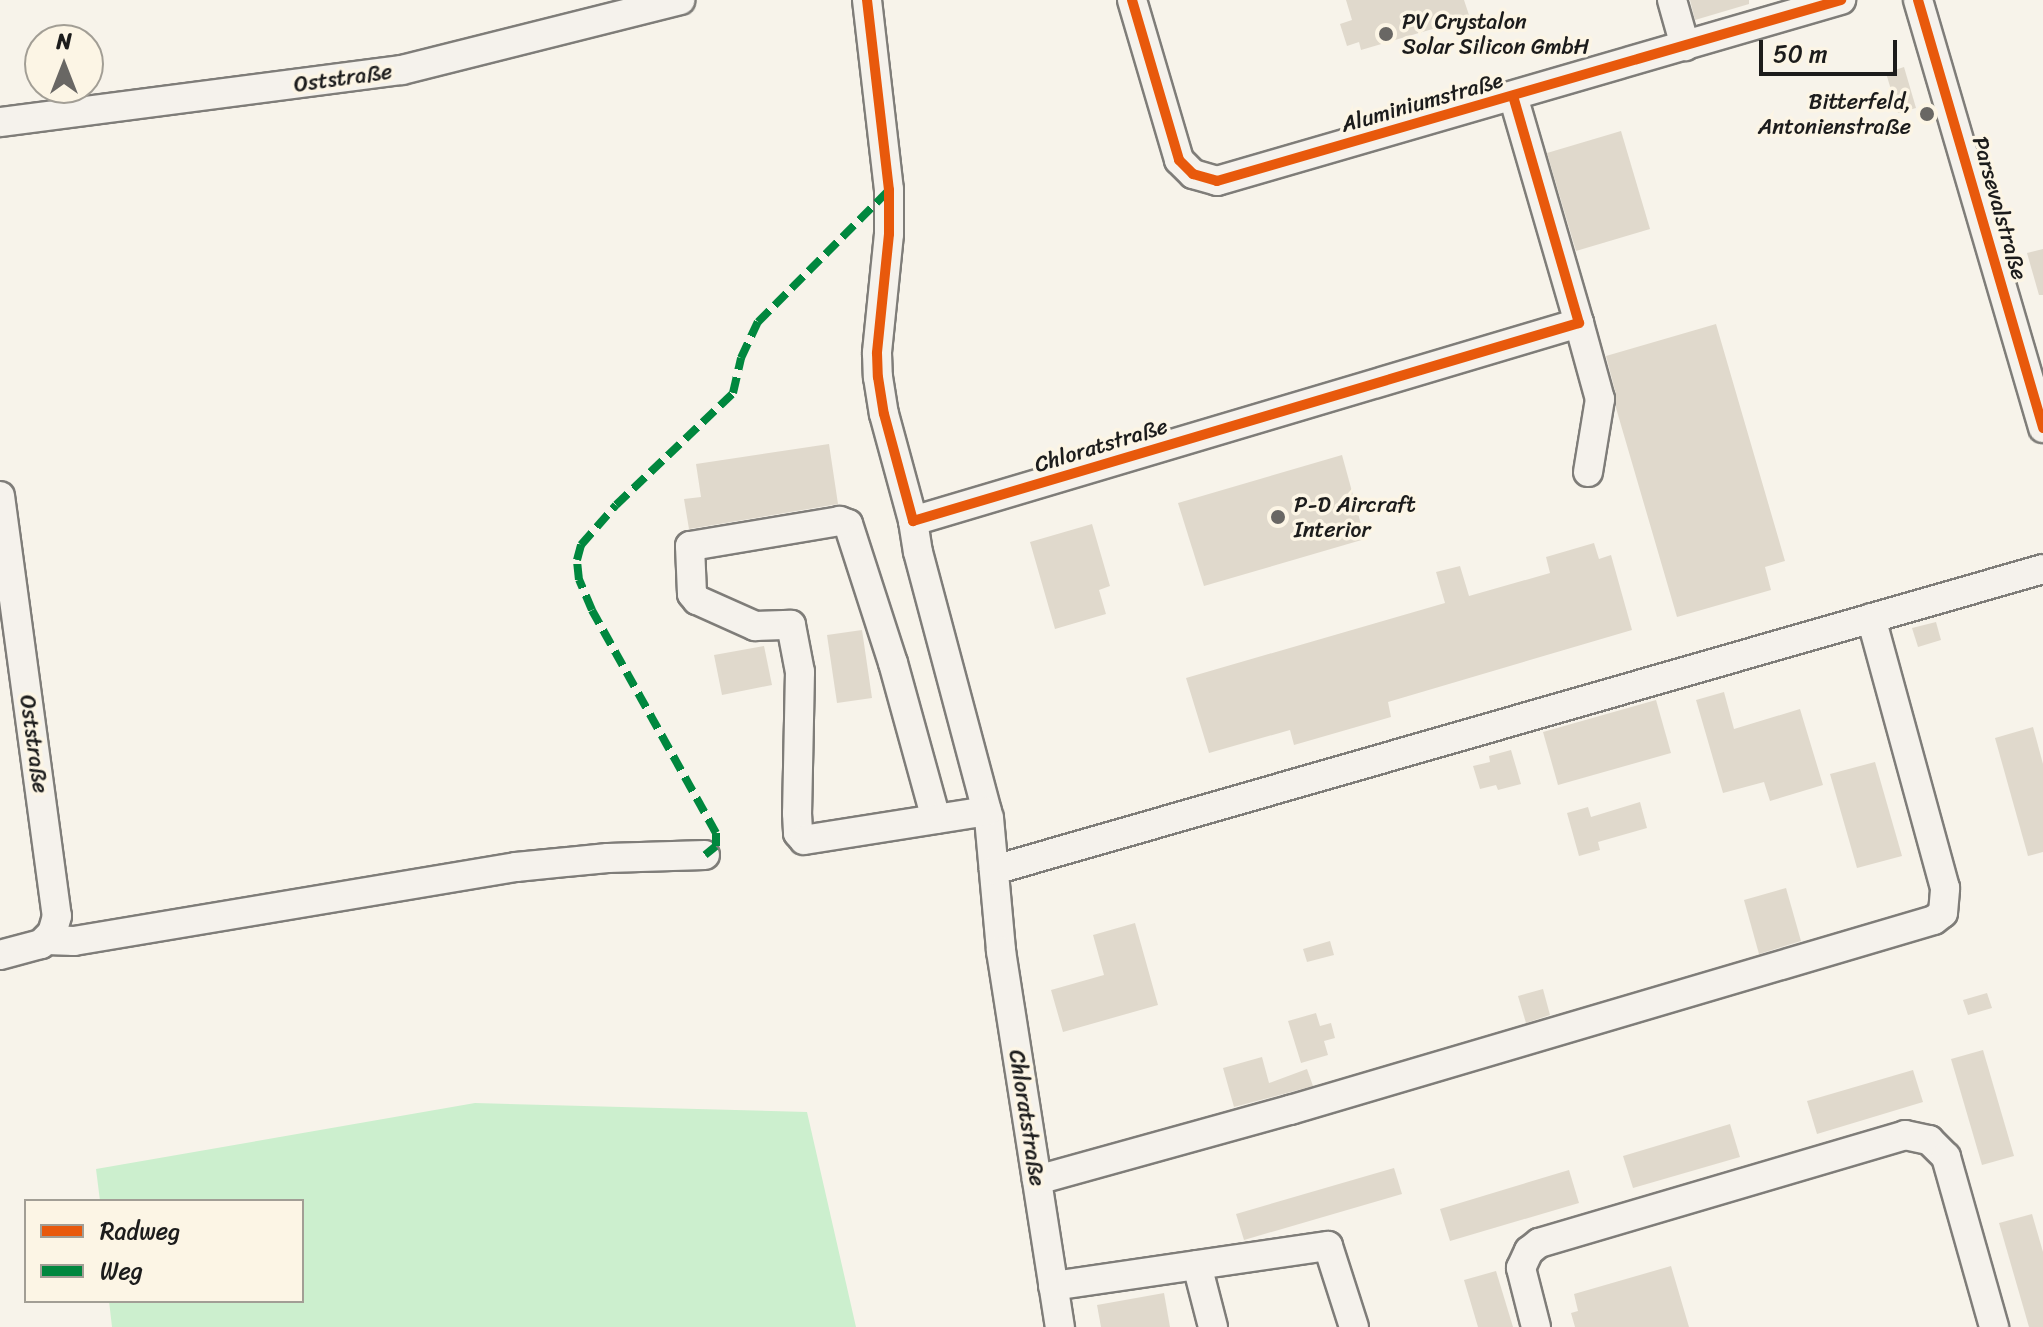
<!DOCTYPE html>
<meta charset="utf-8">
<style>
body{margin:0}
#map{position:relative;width:2043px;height:1327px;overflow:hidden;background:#f7f3ea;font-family:Sriracha,sans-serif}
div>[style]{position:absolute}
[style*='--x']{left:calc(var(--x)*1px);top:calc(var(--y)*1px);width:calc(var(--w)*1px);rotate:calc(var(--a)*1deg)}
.green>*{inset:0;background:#ccefce}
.building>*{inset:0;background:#e0d9cc}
.roads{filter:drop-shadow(2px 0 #7f7d79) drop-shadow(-2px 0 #7f7d79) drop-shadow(0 2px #7f7d79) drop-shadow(0 -2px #7f7d79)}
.minor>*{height:28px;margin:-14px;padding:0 14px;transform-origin:14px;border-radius:14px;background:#f5f2ec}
.quiet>*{height:8px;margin-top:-4px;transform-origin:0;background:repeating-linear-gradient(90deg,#00873e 0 16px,transparent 0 24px)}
.cycleway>*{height:10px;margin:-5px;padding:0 5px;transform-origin:5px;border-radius:5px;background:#e8590c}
.dots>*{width:22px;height:22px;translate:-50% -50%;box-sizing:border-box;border:4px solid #fcf5e5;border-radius:50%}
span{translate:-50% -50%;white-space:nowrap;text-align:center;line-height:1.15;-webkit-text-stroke:7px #fcf5e5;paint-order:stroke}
.poi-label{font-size:22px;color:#1c1c1c}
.left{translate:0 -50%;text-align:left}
.right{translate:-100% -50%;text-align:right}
.street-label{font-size:22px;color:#1c1c1c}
.legend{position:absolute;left:24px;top:1199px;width:280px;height:104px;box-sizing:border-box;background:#fcf5e5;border:2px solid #a29e95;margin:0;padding:10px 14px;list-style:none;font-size:24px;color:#1c1c1c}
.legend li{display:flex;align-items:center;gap:16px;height:40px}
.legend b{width:40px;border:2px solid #a29e95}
.north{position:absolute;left:24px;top:24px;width:80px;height:80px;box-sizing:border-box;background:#fcf5e5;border:2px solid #a29e95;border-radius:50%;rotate:0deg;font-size:22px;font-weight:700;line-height:32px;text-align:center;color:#1c1c1c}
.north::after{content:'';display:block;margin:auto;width:28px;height:36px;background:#696764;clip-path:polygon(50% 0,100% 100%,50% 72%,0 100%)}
.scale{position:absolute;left:1759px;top:40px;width:138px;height:36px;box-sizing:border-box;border:4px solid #1c1c1c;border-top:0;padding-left:10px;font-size:24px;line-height:28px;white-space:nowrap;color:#1c1c1c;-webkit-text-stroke:6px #fcf5e5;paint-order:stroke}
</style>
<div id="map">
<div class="green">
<i style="clip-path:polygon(475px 1103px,807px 1112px,856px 1327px,112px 1327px,109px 1301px,302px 1301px,302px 1201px,100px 1201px,96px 1169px)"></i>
</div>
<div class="building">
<i style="clip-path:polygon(1346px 0,1464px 0,1470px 18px,1361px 50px,1359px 42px,1347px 46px,1340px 24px,1352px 20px)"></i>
<i style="clip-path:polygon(1690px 0,1749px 0,1749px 4px,1695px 20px)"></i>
<i style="clip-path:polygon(1904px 67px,1916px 108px,1898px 113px,1886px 73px)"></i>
<i style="clip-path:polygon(1621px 131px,1650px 229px,1576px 251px,1547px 153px)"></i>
<i style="clip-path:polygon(2043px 249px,2043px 295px,2039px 295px,2027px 253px)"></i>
<i style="clip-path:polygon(1716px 324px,1785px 561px,1765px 567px,1771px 590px,1677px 617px,1616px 408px,1616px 394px,1606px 356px)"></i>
<i style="clip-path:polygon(829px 444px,838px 504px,689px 529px,684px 499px,701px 497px,696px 464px)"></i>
<i style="clip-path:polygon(1342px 455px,1365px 539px,1204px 586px,1178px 503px)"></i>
<i style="clip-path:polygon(1092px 524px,1110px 586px,1099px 590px,1106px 614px,1055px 629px,1030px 542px)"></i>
<i style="clip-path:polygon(1594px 543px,1599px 559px,1611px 555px,1632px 630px,1388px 702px,1391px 717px,1294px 745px,1290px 730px,1209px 753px,1186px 678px,1445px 603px,1436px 572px,1460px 566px,1469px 596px,1550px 573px,1546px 557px)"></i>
<i style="clip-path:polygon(1936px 622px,1941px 640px,1918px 647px,1912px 628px)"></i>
<i style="clip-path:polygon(862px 630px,872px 698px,837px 703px,827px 635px)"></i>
<i style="clip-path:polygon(764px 646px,772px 685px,722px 695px,714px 655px)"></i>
<i style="clip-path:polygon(1724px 692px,1734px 729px,1800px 709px,1823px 785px,1770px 801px,1764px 782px,1723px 793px,1696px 700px)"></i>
<i style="clip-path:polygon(1656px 700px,1671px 753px,1558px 785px,1543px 732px)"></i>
<i style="clip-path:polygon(2033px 727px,2043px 764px,2043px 852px,2028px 856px,1995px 738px)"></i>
<i style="clip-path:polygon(1511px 750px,1521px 784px,1498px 790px,1496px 785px,1480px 789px,1473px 766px,1490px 762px,1489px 756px)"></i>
<i style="clip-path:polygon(1875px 762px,1902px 856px,1857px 868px,1830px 774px)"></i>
<i style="clip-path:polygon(1640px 802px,1647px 828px,1598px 842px,1600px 850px,1579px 856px,1567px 813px,1588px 807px,1591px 817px)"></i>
<i style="clip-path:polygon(1786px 888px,1801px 941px,1759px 954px,1744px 900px)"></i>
<i style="clip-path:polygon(1135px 923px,1158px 1005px,1063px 1032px,1051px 990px,1104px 975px,1093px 935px)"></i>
<i style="clip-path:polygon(1330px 941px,1334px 955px,1307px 962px,1303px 949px)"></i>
<i style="clip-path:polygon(1543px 989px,1550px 1015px,1526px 1023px,1518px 996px)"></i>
<i style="clip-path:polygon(1987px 993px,1992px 1008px,1968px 1015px,1963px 1000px)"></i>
<i style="clip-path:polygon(1316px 1013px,1320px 1026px,1331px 1023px,1335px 1038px,1324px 1041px,1328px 1055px,1301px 1063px,1288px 1021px)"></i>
<i style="clip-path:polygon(1983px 1050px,2014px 1156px,1982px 1165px,1951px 1059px)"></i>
<i style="clip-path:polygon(1262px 1057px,1269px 1083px,1307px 1069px,1313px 1086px,1234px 1107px,1223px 1068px)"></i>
<i style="clip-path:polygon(1913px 1070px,1923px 1102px,1817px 1134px,1807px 1101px)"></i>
<i style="clip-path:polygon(1730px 1124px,1740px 1157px,1633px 1188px,1623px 1156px)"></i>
<i style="clip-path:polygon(1394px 1168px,1402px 1194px,1244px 1240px,1236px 1214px)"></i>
<i style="clip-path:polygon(1569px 1170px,1579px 1203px,1450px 1241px,1440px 1209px)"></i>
<i style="clip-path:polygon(2032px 1214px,2043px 1252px,2043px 1327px,2029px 1327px,1999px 1223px)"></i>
<i style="clip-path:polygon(1671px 1266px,1689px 1327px,1575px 1327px,1571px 1313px,1578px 1311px,1574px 1294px)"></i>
<i style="clip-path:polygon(1496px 1271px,1513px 1327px,1478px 1327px,1464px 1280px)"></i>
<i style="clip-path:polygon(1164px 1293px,1170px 1327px,1101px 1327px,1097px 1305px)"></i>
</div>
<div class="roads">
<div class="minor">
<i style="--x:867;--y:0;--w:191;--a:83.4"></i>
<i style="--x:889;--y:190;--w:44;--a:90"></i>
<i style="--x:889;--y:234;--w:120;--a:95.8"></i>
<i style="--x:877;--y:353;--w:24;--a:88"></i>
<i style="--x:878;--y:377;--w:37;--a:81"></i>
<i style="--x:884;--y:414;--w:111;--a:74.8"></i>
<i style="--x:913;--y:521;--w:695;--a:-16.56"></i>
<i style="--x:1579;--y:323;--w:236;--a:-106.2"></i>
<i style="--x:1132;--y:0;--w:167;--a:73.6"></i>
<i style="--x:1179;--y:160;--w:20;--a:45"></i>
<i style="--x:1193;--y:174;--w:25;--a:16"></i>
<i style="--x:1217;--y:181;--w:650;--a:-16.18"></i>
<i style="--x:1672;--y:0;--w:48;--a:74.2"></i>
<i style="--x:1918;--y:0;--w:446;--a:73.7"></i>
<i style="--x:0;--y:122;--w:405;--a:-7.4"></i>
<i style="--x:402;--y:70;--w:287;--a:-14.1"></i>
<i style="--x:1579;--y:323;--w:79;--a:74.6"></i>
<i style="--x:1600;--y:399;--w:74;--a:99.3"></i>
<i style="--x:0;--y:496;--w:424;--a:82.3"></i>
<i style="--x:57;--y:916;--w:18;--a:106"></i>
<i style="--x:52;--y:933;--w:16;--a:135"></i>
<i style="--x:41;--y:944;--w:42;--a:165"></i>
<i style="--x:913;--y:521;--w:31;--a:81"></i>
<i style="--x:918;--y:552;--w:275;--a:75.1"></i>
<i style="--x:989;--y:818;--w:134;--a:84.8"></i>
<i style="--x:1001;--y:951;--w:381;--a:81.1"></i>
<i style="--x:936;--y:819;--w:162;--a:-105.4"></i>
<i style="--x:893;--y:663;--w:146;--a:-107.9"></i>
<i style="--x:848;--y:524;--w:9;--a:-159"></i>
<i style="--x:840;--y:521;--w:152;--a:170.5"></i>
<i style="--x:690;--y:546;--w:48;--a:87.6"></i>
<i style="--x:692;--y:594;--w:8;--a:50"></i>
<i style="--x:697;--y:600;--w:64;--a:24.1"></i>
<i style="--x:755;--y:626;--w:36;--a:-2"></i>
<i style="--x:791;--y:625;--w:48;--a:79.2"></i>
<i style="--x:800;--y:672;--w:141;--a:91.2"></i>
<i style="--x:797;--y:813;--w:20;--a:87"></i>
<i style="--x:798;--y:833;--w:9;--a:49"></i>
<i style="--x:804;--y:840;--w:185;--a:-9"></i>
<i style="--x:994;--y:870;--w:1091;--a:-16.01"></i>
<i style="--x:47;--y:940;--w:27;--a:2"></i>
<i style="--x:74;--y:941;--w:448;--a:-9.5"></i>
<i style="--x:516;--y:867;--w:92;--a:-5.6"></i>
<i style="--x:608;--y:858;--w:97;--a:-1.8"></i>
<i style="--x:1037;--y:1180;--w:263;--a:-15.5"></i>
<i style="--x:1290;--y:1110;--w:671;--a:-16.44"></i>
<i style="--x:1934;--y:920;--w:11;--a:-38"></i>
<i style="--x:1943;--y:913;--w:25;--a:-85"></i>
<i style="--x:1945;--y:888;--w:280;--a:-105.3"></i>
<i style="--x:1197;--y:1265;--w:64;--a:75.5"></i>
<i style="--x:1053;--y:1286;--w:278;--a:-8.3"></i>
<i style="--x:1328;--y:1246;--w:85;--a:72.2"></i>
<i style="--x:1536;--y:1327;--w:61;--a:-104.3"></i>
<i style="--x:1521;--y:1268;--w:19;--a:-65"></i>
<i style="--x:1529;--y:1251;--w:13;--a:-39"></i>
<i style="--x:1539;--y:1243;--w:382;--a:-16.4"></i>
<i style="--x:1905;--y:1135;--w:25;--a:12"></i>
<i style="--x:1929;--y:1140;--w:24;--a:45"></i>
<i style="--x:1946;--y:1157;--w:177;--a:74.2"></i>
</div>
</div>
<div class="quiet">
<i style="--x:705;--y:855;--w:14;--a:-39"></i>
<i style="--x:716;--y:846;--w:13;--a:-90"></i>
<i style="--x:716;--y:833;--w:255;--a:-119.1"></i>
<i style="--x:592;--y:610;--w:33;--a:-113"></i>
<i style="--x:579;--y:580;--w:20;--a:-96"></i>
<i style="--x:577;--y:560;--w:16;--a:-75"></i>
<i style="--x:581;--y:545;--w:53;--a:-48.8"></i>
<i style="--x:616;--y:505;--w:162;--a:-43.7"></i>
<i style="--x:733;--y:393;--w:36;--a:-77"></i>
<i style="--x:741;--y:358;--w:40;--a:-65"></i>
<i style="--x:758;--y:322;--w:186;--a:-45.2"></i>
</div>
<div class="cycleway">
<i style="--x:867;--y:0;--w:191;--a:83.4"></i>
<i style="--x:889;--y:190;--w:44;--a:90"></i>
<i style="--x:889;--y:234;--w:120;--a:95.8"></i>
<i style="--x:877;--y:353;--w:24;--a:88"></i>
<i style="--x:878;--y:377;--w:37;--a:81"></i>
<i style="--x:884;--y:414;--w:111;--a:74.8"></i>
<i style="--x:913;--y:521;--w:695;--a:-16.56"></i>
<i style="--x:1579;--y:323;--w:236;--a:-106.2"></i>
<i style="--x:1132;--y:0;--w:167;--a:73.6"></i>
<i style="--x:1179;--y:160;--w:20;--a:45"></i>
<i style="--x:1193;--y:174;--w:25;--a:16"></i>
<i style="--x:1217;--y:181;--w:650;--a:-16.18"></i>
<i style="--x:1918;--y:0;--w:446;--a:73.7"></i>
</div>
<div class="dots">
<i style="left:1386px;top:34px;background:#696764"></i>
<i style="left:1927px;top:114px;background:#696764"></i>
<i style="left:1278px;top:517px;background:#696764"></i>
</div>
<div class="poi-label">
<span class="left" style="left:1402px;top:34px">PV Crystalon<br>Solar Silicon GmbH</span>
<span class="right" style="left:1911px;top:114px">Bitterfeld,<br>Antonienstraße</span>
<span class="left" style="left:1294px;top:517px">P-D Aircraft<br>Interior</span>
</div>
<div class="street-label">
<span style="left:343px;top:78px;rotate:-8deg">Oststraße</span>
<span style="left:1422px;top:102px;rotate:-16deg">Aluminiumstraße</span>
<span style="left:2000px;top:208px;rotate:74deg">Parsevalstraße</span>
<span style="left:1101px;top:445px;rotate:-17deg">Chloratstraße</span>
<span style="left:34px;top:744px;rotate:82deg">Oststraße</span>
<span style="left:1027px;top:1118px;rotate:81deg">Chloratstraße</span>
</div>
<ul class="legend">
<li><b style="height:10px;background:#e8590c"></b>Radweg</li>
<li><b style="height:10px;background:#00873e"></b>Weg</li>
</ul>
<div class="north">N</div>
<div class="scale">50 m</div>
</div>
